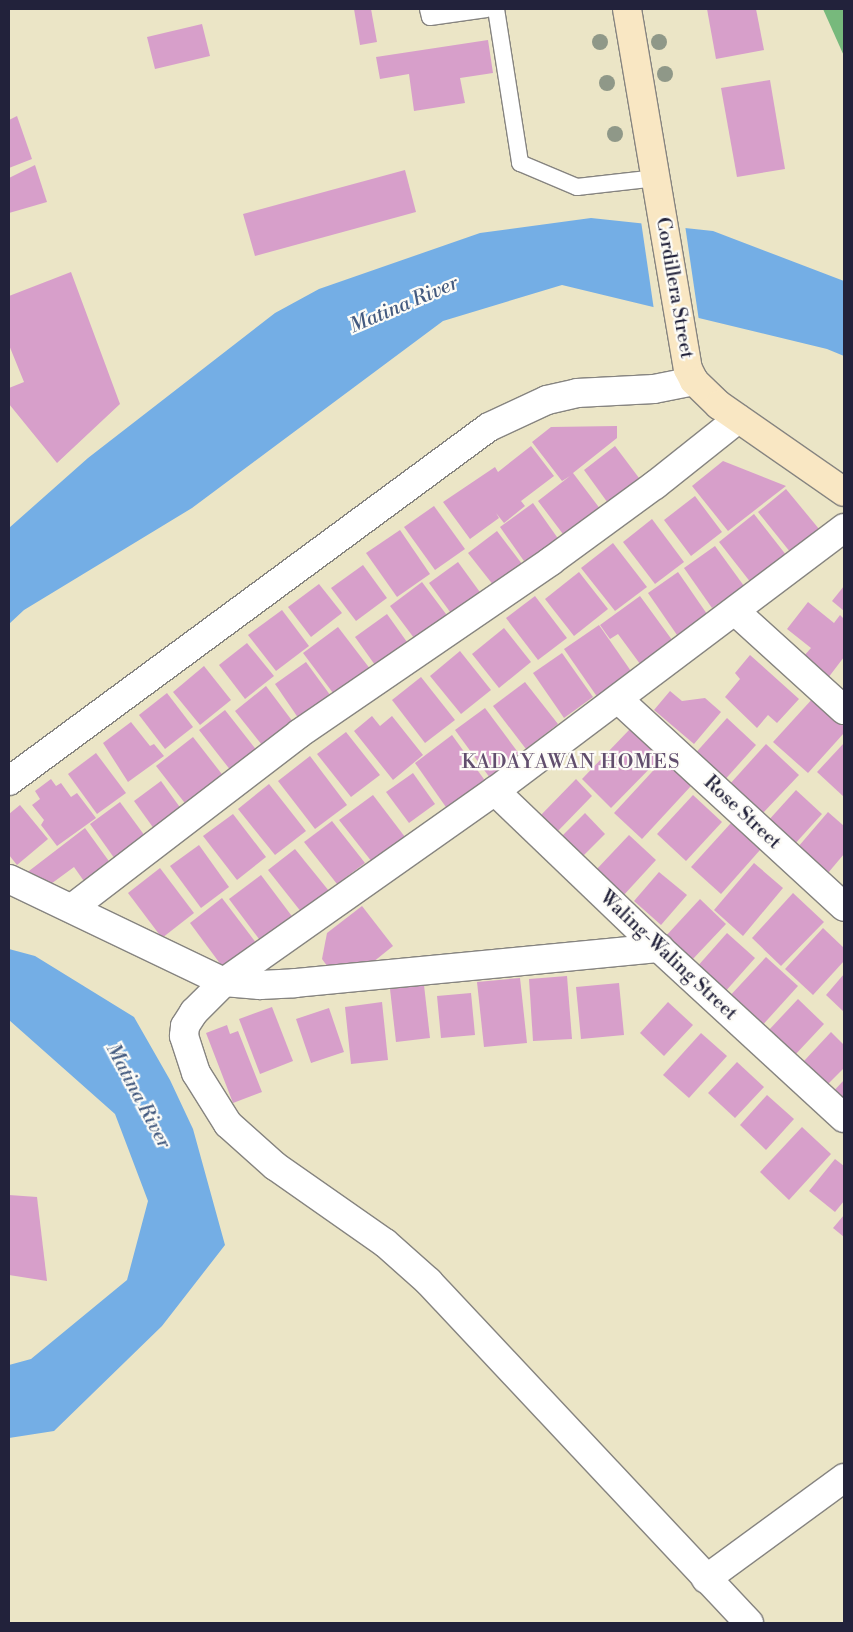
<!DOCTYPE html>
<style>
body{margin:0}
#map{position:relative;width:853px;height:1632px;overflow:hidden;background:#ebe5c6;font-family:"Libre Bodoni",serif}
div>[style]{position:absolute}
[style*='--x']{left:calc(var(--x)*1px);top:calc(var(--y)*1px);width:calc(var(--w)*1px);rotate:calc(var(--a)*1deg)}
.forest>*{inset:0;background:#77b97c}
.water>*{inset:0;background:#74aee5}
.pier>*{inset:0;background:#ebe5c6}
.building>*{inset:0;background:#d79fca}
.roads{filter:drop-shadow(1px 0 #868480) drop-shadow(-1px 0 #868480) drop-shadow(0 1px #868480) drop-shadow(0 -1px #868480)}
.lane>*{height:16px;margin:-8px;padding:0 8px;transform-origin:8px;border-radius:8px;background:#fff}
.street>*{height:28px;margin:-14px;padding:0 14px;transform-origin:14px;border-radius:14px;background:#fff}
.secondary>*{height:28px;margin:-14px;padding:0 14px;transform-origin:14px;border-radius:14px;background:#f9e7c3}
.trees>*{width:16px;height:16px;margin:-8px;border-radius:50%;background:#8f9888}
span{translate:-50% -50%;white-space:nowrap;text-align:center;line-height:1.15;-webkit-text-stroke:4.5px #fdfcf7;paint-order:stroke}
.street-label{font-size:19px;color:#22223b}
.water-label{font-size:20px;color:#435a7f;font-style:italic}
.neighbourhood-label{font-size:20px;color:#614e6d;letter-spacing:1px}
.frame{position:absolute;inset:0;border:10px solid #22223b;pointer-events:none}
</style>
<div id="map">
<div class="forest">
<i style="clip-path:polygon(823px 9px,844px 9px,844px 56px)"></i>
</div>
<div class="water">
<i style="clip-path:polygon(591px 218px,713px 231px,844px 281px,844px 356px,827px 349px,562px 285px,443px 321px,192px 508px,24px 610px,9px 624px,9px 528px,88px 458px,275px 313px,319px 289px,480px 233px)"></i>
<i style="clip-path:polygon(9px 949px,35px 956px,134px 1017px,170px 1080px,193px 1129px,225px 1245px,162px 1326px,54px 1431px,9px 1438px,9px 1365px,31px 1359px,127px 1280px,148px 1201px,115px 1114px,9px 1020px)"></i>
</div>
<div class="pier">
<i style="clip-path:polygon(641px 221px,685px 225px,699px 321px,654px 310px)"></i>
</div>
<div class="building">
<i style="clip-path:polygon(354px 9px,371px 9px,377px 42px,360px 45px)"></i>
<i style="clip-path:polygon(707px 9px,756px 9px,764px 50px,716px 59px)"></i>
<i style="clip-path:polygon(202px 24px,210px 56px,155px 69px,147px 37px)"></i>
<i style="clip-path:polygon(488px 40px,493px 73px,460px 78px,465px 103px,414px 111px,409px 74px,380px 79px,376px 57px)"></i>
<i style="clip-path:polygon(770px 80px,785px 169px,737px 177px,721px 88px)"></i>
<i style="clip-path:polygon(17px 116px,32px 159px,9px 168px,9px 120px)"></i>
<i style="clip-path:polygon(35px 165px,47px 202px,9px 213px,9px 178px)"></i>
<i style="clip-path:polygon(405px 170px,416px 212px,255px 256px,243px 214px)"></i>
<i style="clip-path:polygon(71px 272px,120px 404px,57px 463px,9px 404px,9px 388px,24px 382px,9px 345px,9px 296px)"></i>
<i style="clip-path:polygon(617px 426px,617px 438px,573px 473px,604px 514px,569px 542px,538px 501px,570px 476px,562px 481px,532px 442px,551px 427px)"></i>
<i style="clip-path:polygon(531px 446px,554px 476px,521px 501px,525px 506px,504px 523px,496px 513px,499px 518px,470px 539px,443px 502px,495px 467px,498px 472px)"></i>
<i style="clip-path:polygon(615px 446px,645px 486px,613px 510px,584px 470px)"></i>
<i style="clip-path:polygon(723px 461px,786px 486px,728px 531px,692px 486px)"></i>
<i style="clip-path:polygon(786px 489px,824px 535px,795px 558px,758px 512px)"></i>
<i style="clip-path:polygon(695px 496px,722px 532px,691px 556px,664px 520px)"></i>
<i style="clip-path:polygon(533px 503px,564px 547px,531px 571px,500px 527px)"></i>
<i style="clip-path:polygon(434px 506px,465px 549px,435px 570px,404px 527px)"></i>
<i style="clip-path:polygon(754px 514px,790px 560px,755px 588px,719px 542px)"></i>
<i style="clip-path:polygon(652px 519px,684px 562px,655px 584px,623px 542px)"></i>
<i style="clip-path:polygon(400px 530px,430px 574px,397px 597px,366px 553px)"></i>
<i style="clip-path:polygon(497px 531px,522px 564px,494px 586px,468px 553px)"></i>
<i style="clip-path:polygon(613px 543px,647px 587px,615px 611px,581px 568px)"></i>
<i style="clip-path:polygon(715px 546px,744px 586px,712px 608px,684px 568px)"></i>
<i style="clip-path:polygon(458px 562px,482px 595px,453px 616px,429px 583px)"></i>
<i style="clip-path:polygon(363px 565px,387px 598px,356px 621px,331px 588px)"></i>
<i style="clip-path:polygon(579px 572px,608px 609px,574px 636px,545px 599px)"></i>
<i style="clip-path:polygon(678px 572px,707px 614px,677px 635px,648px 593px)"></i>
<i style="clip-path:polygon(422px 582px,449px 618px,417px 642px,390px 606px)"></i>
<i style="clip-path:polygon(319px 584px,342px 613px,311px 637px,288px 607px)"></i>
<i style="clip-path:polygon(844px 586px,844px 611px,832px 601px)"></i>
<i style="clip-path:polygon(535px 596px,567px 638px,538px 660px,506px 618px)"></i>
<i style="clip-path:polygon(640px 596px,675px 644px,643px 668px,618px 634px,610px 639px,600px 625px)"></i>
<i style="clip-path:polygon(808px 602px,834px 623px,840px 615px,844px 619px,844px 657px,828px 678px,803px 657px,811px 648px,787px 629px)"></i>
<i style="clip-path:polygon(282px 610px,309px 646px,276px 671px,248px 635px)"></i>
<i style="clip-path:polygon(387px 614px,412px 649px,380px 672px,355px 637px)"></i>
<i style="clip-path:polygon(599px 625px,633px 674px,598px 698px,564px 649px)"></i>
<i style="clip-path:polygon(338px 627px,374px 674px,339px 701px,303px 653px)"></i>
<i style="clip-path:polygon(504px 628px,531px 662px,499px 688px,472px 654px)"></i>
<i style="clip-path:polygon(247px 643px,274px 676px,245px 699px,219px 665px)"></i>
<i style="clip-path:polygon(460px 651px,491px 690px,461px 714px,430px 676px)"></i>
<i style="clip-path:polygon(562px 653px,593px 697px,564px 718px,533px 673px)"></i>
<i style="clip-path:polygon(750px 655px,799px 699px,777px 723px,768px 715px,757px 728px,725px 697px,740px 679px,735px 673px)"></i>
<i style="clip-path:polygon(306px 662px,333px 699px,301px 722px,275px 684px)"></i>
<i style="clip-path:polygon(204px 666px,231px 700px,200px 725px,173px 692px)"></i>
<i style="clip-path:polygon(421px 677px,455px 720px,425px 743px,392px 700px)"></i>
<i style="clip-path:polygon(525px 682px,558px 724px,526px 749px,493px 706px)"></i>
<i style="clip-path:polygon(266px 686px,296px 726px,266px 750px,235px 711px)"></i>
<i style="clip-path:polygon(670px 691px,682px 701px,705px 698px,721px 712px,694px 744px,654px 710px)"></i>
<i style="clip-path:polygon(167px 693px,193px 727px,165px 749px,139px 715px)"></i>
<i style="clip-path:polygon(814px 697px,844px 725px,844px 733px,808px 773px,773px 742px)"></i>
<i style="clip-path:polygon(485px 708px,520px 755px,490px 778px,455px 730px)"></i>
<i style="clip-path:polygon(225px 710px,261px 756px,235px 776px,199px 730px)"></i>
<i style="clip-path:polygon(372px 716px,380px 726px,392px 716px,423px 755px,393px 780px,354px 731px)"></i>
<i style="clip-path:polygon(727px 718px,756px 745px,721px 784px,692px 757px)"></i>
<i style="clip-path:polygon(131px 722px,150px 746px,154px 744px,164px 756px,128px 782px,103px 743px)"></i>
<i style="clip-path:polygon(630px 729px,660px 758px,611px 808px,582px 779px)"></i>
<i style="clip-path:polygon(346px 732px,380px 775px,351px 797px,317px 754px)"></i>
<i style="clip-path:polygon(452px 735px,486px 782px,448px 810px,415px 763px)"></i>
<i style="clip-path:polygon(193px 737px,228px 782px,191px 811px,156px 766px)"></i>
<i style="clip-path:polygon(844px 743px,844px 797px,817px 772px)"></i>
<i style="clip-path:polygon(766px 744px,799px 775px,761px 815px,729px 785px)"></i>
<i style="clip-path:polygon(96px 753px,126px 793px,97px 814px,68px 774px)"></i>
<i style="clip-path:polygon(310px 756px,347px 805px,315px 829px,278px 781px)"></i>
<i style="clip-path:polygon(663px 760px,691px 786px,642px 839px,614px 813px)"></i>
<i style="clip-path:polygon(413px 773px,435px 804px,409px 823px,386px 792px)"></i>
<i style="clip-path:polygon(51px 779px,56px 786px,61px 783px,71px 797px,77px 793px,96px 818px,57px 846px,41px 825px,44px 820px,32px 805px,40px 799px,35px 791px)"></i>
<i style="clip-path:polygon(576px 779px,592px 796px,556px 833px,540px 816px)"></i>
<i style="clip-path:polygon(161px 781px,184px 813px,157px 833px,134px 801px)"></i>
<i style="clip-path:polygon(269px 784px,306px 831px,275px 855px,238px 809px)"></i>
<i style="clip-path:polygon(796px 790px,822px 814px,793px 846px,767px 822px)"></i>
<i style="clip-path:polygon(373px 795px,405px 837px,372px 862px,339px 820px)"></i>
<i style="clip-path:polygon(693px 795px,722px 822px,686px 861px,657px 834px)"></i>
<i style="clip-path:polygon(120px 802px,153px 847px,122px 869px,90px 824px)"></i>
<i style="clip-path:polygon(20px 805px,48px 839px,17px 865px,9px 855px,9px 814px)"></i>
<i style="clip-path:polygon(828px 812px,844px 826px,844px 854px,828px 873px,798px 847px)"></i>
<i style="clip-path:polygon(585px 813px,605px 834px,578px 861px,557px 841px)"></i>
<i style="clip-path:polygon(233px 814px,266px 857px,237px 880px,203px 836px)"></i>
<i style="clip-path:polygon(332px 821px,365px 863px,337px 884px,304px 842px)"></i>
<i style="clip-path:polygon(731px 823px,760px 850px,721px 894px,691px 867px)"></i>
<i style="clip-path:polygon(85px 828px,111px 864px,86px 884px,74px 867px,40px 892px,25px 874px)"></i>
<i style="clip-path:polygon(629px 835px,656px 860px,622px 897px,595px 871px)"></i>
<i style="clip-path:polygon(199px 845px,229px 887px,201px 908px,170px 866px)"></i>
<i style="clip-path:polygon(295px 849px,329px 891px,302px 913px,268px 870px)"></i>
<i style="clip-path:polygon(754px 863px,783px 888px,743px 936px,714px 910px)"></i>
<i style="clip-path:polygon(160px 868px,194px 913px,162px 938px,128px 893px)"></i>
<i style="clip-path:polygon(659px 872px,687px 895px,661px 925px,634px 901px)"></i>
<i style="clip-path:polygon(261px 875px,294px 919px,262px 943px,229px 899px)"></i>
<i style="clip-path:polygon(793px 893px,824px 922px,781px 966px,752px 938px)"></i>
<i style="clip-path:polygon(222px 898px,260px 948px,227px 973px,190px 923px)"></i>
<i style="clip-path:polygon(700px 899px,726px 924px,691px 961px,665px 937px)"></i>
<i style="clip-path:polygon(362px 906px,393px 946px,362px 971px,333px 974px,322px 959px,327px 933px)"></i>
<i style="clip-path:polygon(823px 928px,844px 948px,844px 961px,813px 995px,785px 969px)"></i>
<i style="clip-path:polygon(727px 933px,755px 958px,724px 993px,696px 968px)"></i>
<i style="clip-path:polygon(766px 957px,798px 986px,759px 1029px,727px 999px)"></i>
<i style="clip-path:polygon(844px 974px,844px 1012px,826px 995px)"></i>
<i style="clip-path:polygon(567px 976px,572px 1039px,533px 1041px,529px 979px)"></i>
<i style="clip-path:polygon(520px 978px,527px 1043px,484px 1047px,477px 982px)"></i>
<i style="clip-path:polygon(619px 983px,624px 1035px,581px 1039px,576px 987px)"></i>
<i style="clip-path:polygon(424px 985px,430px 1038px,396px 1042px,390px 989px)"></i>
<i style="clip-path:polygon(471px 993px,475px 1035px,441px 1038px,437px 996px)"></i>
<i style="clip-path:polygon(798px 999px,824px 1024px,794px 1056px,768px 1031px)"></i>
<i style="clip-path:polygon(382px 1002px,388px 1060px,351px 1064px,345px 1007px)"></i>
<i style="clip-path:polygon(668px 1002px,693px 1025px,664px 1056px,640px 1033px)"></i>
<i style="clip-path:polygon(272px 1007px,293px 1061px,260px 1074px,239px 1019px)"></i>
<i style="clip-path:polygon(329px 1008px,344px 1052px,311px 1063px,296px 1019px)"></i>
<i style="clip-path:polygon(227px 1025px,230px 1034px,238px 1031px,262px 1092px,233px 1103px,206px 1033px)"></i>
<i style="clip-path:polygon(831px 1032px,844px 1045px,844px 1068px,827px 1085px,804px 1061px)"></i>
<i style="clip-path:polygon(701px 1033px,727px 1056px,689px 1098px,663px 1075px)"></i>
<i style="clip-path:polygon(737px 1062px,764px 1087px,735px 1118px,708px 1093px)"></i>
<i style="clip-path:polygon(844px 1080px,844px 1113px,828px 1097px)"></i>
<i style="clip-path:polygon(767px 1095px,794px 1119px,766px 1150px,740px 1125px)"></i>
<i style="clip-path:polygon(802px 1127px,831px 1154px,789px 1200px,760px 1172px)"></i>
<i style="clip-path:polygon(835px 1159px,844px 1166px,844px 1201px,835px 1212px,809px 1191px)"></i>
<i style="clip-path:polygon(9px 1195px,37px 1197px,47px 1281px,9px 1275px)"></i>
<i style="clip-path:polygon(844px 1215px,844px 1237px,833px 1228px)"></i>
</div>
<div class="roads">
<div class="lane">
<i style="--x:428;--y:9;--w:8;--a:76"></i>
<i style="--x:430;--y:17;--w:57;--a:-8.1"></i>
<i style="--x:496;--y:9;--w:156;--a:81.1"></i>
<i style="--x:520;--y:163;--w:62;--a:22.8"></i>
<i style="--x:577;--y:187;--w:80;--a:-6.5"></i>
</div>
<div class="street">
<i style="--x:736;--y:612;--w:146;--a:42.2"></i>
<i style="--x:618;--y:699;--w:307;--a:42.6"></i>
<i style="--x:9;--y:781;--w:596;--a:-36.41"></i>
<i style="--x:489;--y:427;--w:64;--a:-25"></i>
<i style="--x:547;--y:400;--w:31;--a:-13"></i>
<i style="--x:577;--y:393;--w:77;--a:-3"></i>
<i style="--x:654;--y:389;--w:41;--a:-11.3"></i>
<i style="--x:495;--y:791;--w:227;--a:43.8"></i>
<i style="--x:659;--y:948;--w:251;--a:42.6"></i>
<i style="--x:9;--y:879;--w:238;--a:25.6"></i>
<i style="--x:224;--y:982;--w:36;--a:5"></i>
<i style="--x:260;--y:985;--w:35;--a:-3"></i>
<i style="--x:295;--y:983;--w:366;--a:-5.5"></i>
<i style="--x:72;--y:908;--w:287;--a:-37.5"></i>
<i style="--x:300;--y:733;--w:304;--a:-34.4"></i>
<i style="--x:551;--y:561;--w:129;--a:-36.2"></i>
<i style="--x:655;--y:485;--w:106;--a:-38.5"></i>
<i style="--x:706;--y:1579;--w:171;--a:-36.2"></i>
<i style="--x:749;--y:1623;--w:468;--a:-133.2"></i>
<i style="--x:429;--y:1282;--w:59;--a:-138.4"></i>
<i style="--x:385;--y:1243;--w:134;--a:-145"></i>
<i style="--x:275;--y:1166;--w:63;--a:-138.2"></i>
<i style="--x:228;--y:1124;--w:60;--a:-122.1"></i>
<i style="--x:196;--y:1073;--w:39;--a:-108"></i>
<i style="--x:184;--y:1036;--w:10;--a:-84"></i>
<i style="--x:185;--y:1026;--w:17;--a:-57"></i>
<i style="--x:194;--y:1012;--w:42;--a:-45"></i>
<i style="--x:224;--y:982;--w:332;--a:-35.2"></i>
<i style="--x:495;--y:791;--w:437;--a:-37"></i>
</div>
<div class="secondary">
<i style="--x:627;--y:9;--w:365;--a:80.4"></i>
<i style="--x:688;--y:369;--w:13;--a:63"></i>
<i style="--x:694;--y:381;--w:35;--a:44"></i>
<i style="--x:719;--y:405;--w:152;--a:34.8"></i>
</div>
</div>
<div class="trees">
<i style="left:600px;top:42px"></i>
<i style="left:659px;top:42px"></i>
<i style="left:665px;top:74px"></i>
<i style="left:607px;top:83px"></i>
<i style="left:615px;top:134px"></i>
</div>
<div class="street-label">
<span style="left:674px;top:288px;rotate:80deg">Cordillera Street</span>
<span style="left:742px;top:813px;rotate:43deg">Rose Street</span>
<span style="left:668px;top:956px;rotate:43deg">Waling-Waling Street</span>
</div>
<div class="water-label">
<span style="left:404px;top:305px;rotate:-23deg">Matina River</span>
<span style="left:138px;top:1096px;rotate:62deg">Matina River</span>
</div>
<div class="neighbourhood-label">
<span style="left:571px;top:762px">KADAYAWAN HOMES</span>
</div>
<div class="frame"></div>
</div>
